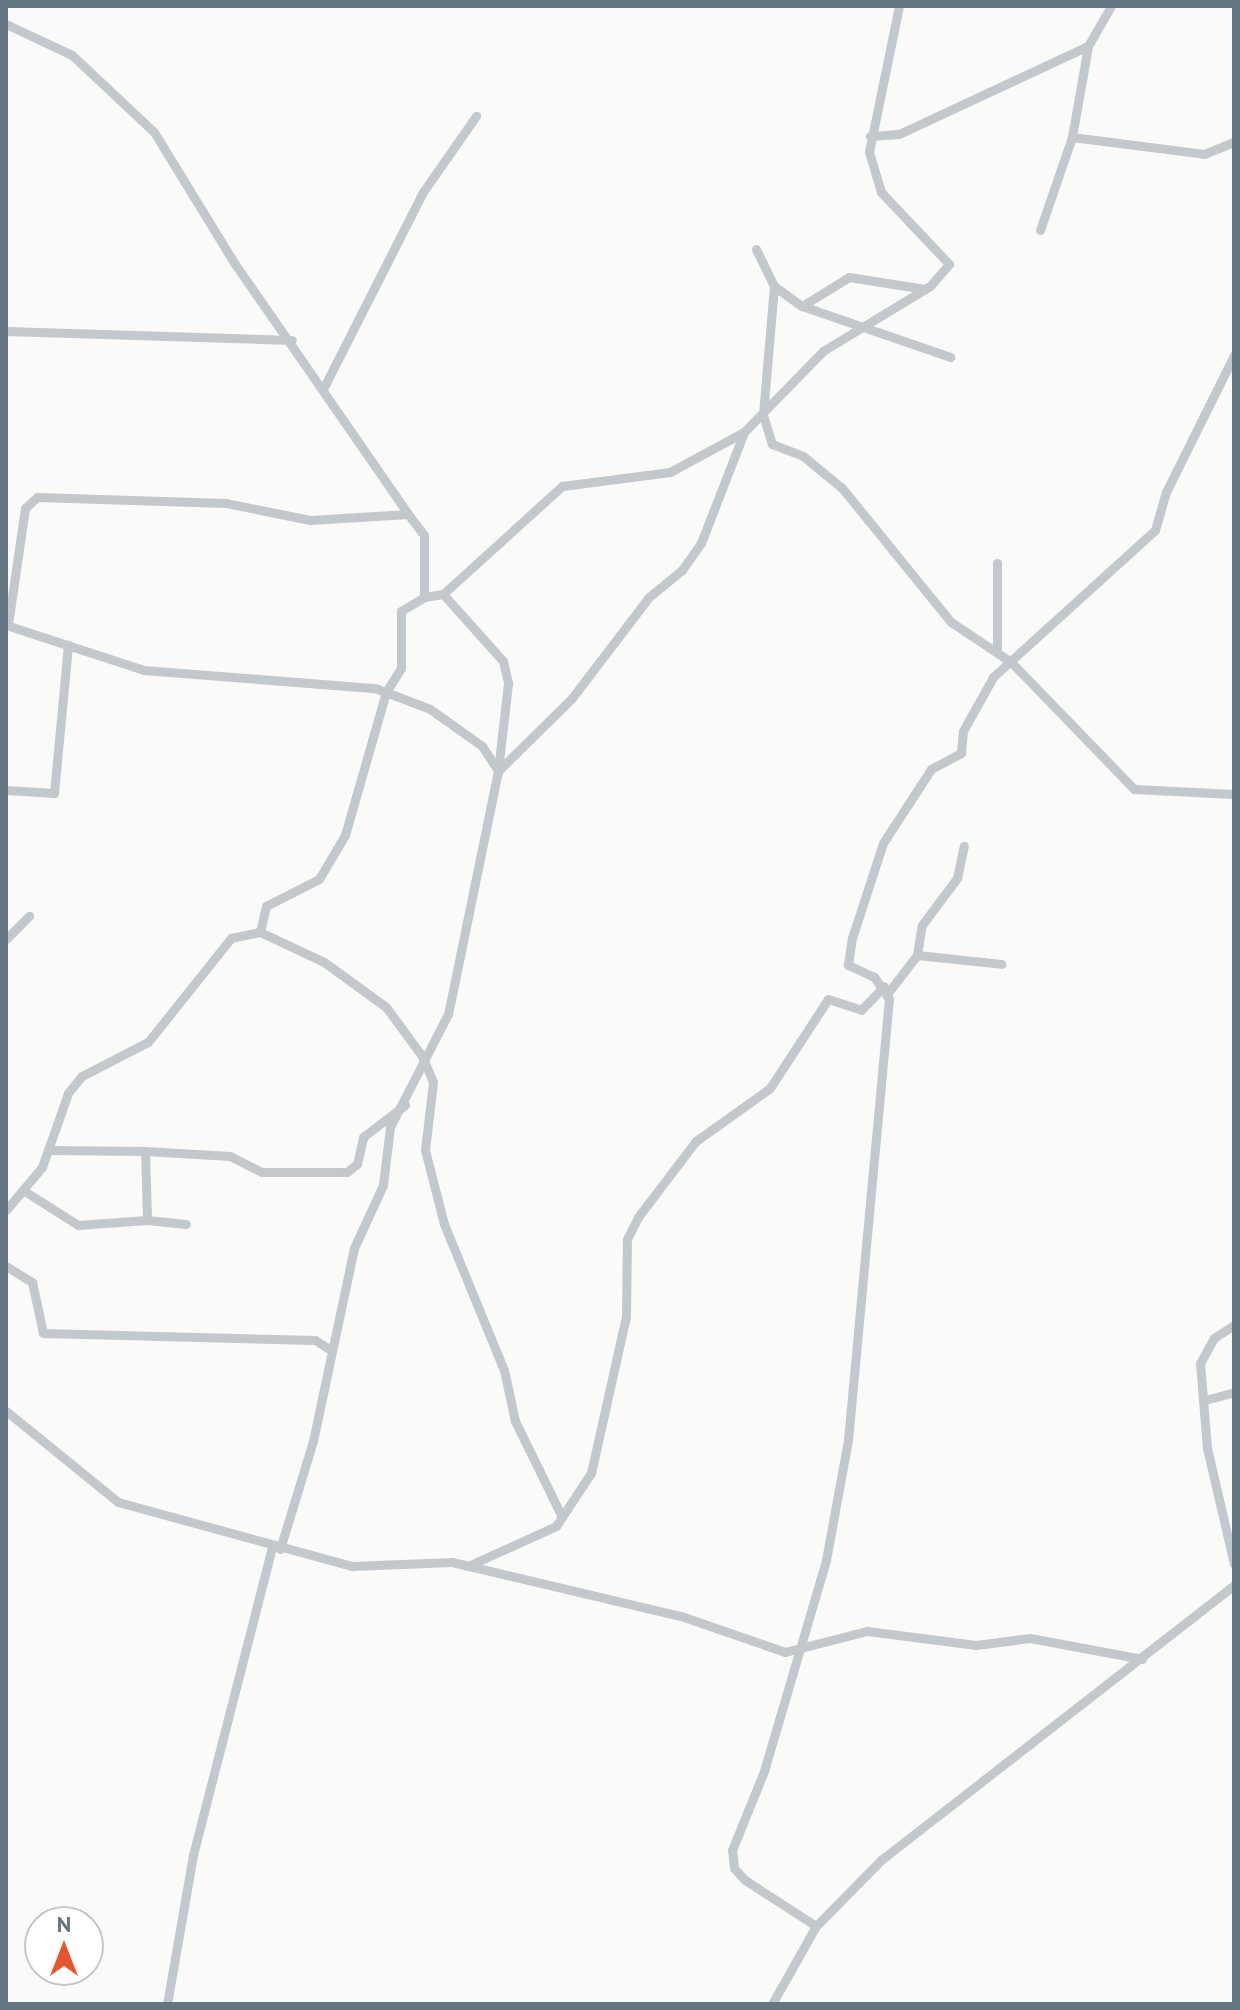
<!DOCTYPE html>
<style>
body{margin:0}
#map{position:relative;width:1240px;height:2010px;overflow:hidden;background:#fafaf8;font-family:"PT Sans",sans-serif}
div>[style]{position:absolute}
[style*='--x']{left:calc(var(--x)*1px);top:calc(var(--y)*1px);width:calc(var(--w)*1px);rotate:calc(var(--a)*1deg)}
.minor>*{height:9px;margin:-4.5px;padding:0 4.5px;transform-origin:4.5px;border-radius:4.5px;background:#c3c8cc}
span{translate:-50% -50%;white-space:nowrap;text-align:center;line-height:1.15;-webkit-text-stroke:8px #fff;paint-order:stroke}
.frame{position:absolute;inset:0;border:8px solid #657683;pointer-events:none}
.north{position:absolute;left:24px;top:1906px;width:80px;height:80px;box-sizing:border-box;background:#fff;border:2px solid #c1c8cd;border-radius:50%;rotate:0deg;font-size:22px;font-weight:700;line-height:32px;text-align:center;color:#657683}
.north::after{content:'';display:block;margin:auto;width:28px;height:36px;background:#e4572e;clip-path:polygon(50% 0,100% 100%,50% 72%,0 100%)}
</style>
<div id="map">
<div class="minor">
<i style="--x:6;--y:24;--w:73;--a:25.2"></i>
<i style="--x:72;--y:55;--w:112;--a:43.2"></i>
<i style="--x:154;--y:132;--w:155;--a:58.5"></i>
<i style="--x:235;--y:264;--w:304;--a:55.3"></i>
<i style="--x:408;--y:514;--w:98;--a:176.5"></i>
<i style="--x:310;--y:520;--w:86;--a:-168.6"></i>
<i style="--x:226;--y:503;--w:189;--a:-178.2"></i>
<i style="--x:37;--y:497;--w:16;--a:137"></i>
<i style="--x:25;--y:508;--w:118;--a:98.3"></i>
<i style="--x:870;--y:136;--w:29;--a:-4"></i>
<i style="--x:899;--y:134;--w:208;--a:-25"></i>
<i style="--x:1072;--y:137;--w:92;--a:-80"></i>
<i style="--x:1088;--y:46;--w:46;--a:-60.1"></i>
<i style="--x:1040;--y:230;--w:98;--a:-71"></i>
<i style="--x:1072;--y:137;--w:133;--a:7.3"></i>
<i style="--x:1204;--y:154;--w:32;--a:-22"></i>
<i style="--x:756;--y:249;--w:41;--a:64.1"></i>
<i style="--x:774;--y:286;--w:129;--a:94.9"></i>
<i style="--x:763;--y:415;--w:30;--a:73"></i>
<i style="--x:772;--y:444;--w:33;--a:21"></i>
<i style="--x:803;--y:456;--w:50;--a:39.4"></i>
<i style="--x:842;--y:488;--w:173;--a:50.9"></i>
<i style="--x:951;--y:622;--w:72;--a:33.7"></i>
<i style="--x:1011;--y:662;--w:177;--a:45.9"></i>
<i style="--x:1134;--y:789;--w:100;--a:2.9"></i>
<i style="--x:774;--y:286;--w:34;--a:36"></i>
<i style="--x:802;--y:306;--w:157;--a:19"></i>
<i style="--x:802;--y:306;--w:55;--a:-31.7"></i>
<i style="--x:849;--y:277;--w:77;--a:9"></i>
<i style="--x:6;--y:331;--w:286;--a:1.8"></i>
<i style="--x:323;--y:389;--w:221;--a:-63.1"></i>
<i style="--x:423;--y:192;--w:93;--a:-55.1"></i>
<i style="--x:408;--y:514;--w:26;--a:53"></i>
<i style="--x:424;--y:535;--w:62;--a:90"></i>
<i style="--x:424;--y:597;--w:19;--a:-9"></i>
<i style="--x:443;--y:594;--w:161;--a:-42.2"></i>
<i style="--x:562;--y:486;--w:109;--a:-7.4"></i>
<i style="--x:670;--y:472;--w:84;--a:-28.4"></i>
<i style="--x:744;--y:432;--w:113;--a:-45.7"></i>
<i style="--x:823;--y:351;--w:125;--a:-31.3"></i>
<i style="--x:930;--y:286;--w:29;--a:-49"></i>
<i style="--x:949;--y:264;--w:99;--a:-133.4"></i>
<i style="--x:881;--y:192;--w:42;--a:-106.7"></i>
<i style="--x:869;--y:152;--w:149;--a:-78.4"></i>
<i style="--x:443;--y:594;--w:90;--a:48.2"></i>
<i style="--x:503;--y:661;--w:23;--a:77"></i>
<i style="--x:508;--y:683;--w:89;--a:96.5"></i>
<i style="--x:6;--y:625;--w:145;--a:18.1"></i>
<i style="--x:144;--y:670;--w:232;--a:4.5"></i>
<i style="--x:375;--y:688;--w:59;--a:20.9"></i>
<i style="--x:430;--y:709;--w:64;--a:35.4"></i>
<i style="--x:482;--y:746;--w:30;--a:57"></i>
<i style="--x:498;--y:771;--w:248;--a:101.6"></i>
<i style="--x:448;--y:1014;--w:127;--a:117.2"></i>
<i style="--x:390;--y:1127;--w:58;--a:96.9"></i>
<i style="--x:383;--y:1185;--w:69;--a:114.7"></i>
<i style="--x:354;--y:1248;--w:197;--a:102"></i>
<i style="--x:313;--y:1441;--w:113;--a:107"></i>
<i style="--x:997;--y:651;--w:88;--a:-90"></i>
<i style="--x:498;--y:771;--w:104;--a:-44.6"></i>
<i style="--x:572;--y:698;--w:127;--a:-52.7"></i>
<i style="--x:649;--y:597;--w:43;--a:-39.3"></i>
<i style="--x:682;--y:570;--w:33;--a:-55"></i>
<i style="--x:701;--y:543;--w:119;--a:-68.8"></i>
<i style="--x:6;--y:790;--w:48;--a:3.6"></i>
<i style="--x:54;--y:793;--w:149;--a:-84.6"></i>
<i style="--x:260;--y:932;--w:27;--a:-77"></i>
<i style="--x:266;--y:906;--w:59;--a:-27"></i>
<i style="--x:319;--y:879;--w:51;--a:-59.4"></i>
<i style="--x:345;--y:835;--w:149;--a:-74"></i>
<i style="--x:386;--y:692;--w:28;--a:-58"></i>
<i style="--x:401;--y:668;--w:57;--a:-90"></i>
<i style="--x:401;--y:611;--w:27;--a:-31"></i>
<i style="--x:6;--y:939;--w:33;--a:-45"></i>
<i style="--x:917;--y:955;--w:85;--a:6"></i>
<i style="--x:887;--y:994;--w:49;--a:-52.4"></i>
<i style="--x:917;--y:955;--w:30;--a:-81"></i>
<i style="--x:922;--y:925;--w:59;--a:-53.3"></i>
<i style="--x:957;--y:878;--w:33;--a:-78"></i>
<i style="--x:49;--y:1150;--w:96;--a:0.6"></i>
<i style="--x:145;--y:1151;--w:69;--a:88.3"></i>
<i style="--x:147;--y:1220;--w:39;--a:6"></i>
<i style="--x:145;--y:1151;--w:85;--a:3.4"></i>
<i style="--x:230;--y:1156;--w:36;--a:27"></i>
<i style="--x:262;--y:1172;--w:85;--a:0"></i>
<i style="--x:347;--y:1172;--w:13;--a:-39"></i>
<i style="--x:357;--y:1164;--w:28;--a:-77"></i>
<i style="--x:363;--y:1137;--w:53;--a:-37.3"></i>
<i style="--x:26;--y:1192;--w:62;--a:32.4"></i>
<i style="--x:78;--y:1225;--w:69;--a:-4.1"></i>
<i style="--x:6;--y:1210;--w:56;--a:-50.1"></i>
<i style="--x:42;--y:1167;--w:78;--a:-70.6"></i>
<i style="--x:68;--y:1093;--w:22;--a:-51"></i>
<i style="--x:82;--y:1076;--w:74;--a:-27.3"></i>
<i style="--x:148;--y:1042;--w:133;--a:-51.4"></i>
<i style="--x:231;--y:938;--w:30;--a:-12"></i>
<i style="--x:260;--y:932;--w:71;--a:25.1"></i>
<i style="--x:324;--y:962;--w:77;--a:36"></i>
<i style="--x:386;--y:1007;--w:61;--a:53.7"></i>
<i style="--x:422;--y:1056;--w:28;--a:67"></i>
<i style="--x:433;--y:1082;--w:68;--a:96.7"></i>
<i style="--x:425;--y:1150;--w:76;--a:75.6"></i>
<i style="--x:444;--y:1224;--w:158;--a:67.7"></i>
<i style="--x:504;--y:1370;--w:52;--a:77.8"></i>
<i style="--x:515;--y:1421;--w:107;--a:63.9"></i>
<i style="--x:6;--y:1266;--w:31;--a:32"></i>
<i style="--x:32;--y:1282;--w:52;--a:77.8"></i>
<i style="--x:43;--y:1333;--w:272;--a:1.5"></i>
<i style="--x:315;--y:1340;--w:19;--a:32"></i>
<i style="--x:1234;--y:1325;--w:24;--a:147"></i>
<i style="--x:1214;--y:1338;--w:29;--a:119"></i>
<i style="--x:1200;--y:1363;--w:85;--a:85.3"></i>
<i style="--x:1207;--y:1448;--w:119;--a:76.9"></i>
<i style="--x:1205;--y:1400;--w:30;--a:-15"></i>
<i style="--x:6;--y:1411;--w:144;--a:39.1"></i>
<i style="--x:118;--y:1502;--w:243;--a:15.3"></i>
<i style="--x:352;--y:1566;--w:100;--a:-2.3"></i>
<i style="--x:452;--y:1562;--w:235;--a:13.3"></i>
<i style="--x:681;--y:1616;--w:110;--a:19.1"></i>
<i style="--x:785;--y:1652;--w:85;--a:-14.4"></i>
<i style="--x:867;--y:1631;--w:110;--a:7.3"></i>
<i style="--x:976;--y:1645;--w:54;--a:-7.4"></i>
<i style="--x:1030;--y:1638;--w:114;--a:10.6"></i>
<i style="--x:468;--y:1566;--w:97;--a:-24.4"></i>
<i style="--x:556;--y:1526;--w:64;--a:-56.6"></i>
<i style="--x:591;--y:1473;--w:160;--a:-77.4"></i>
<i style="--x:626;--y:1317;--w:78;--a:-89.3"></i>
<i style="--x:627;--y:1239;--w:25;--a:-63"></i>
<i style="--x:638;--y:1217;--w:96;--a:-52.7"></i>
<i style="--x:696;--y:1141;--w:91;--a:-35.6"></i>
<i style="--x:770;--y:1088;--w:106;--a:-56.9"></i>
<i style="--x:828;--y:999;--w:35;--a:18"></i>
<i style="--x:861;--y:1010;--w:33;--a:-46"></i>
<i style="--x:816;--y:1926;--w:85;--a:-147.1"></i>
<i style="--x:745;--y:1880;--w:16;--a:-133"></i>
<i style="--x:734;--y:1868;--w:18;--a:-96"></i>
<i style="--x:732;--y:1850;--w:85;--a:-67.9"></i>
<i style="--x:764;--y:1771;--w:220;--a:-73.6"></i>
<i style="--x:826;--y:1560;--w:122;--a:-79.6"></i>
<i style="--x:848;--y:1440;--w:443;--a:-84.7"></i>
<i style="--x:889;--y:999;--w:27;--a:-124"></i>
<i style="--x:874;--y:977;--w:29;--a:-155"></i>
<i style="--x:848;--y:965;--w:27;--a:-82"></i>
<i style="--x:852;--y:938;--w:100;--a:-71.9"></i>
<i style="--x:883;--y:843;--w:88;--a:-57"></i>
<i style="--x:931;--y:769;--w:34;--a:-28"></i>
<i style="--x:961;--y:753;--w:22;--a:-85"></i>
<i style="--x:963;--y:731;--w:62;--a:-60.9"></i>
<i style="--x:993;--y:677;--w:219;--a:-42.2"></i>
<i style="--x:1155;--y:530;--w:40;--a:-74"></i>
<i style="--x:1166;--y:492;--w:153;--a:-63.6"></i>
<i style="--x:167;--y:2004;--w:151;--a:-80.1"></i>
<i style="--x:193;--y:1855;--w:318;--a:-75.6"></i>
<i style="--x:772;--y:2004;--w:90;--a:-60.6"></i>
<i style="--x:816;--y:1926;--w:93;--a:-45.4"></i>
<i style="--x:881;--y:1860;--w:447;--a:-37.9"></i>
</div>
<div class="frame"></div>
<div class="north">N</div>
</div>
